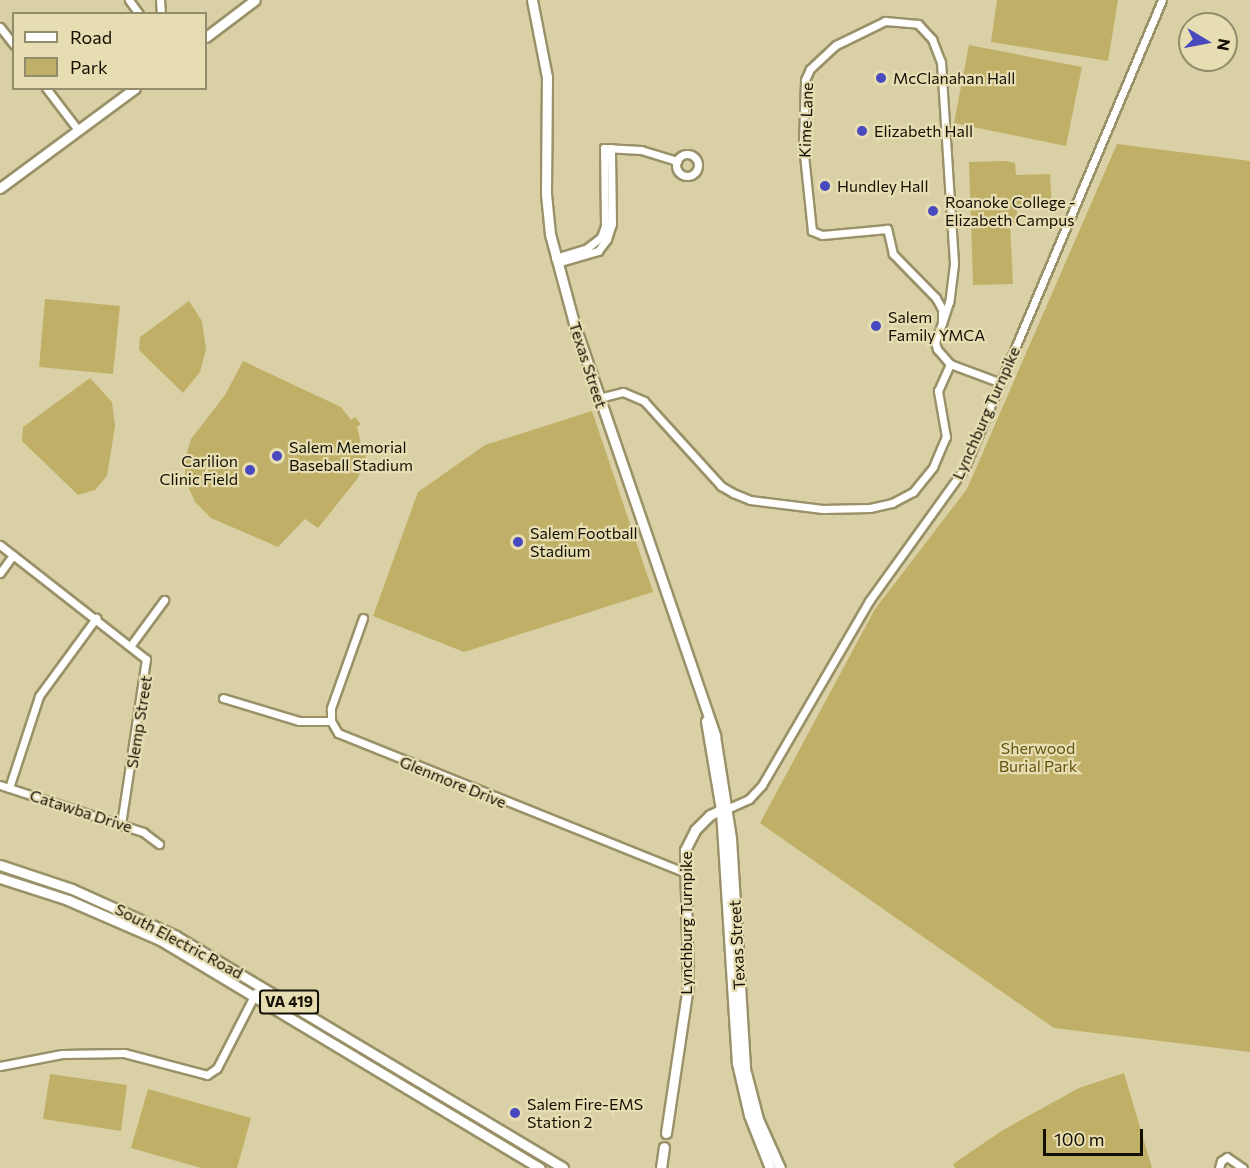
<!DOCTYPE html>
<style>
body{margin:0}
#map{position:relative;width:1250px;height:1168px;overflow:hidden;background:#d9d0a5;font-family:Commissioner,sans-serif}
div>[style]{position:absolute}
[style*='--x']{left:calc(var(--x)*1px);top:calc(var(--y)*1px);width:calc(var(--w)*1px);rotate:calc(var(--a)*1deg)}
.green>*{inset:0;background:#c0b067}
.roads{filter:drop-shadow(2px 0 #9a9168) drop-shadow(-2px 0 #9a9168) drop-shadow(0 2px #9a9168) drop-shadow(0 -2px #9a9168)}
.minor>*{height:7px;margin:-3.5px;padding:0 3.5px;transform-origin:3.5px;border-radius:3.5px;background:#fff}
.minor>.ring{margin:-3.5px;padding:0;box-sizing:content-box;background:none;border:7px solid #fff;border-radius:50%}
.major>*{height:9px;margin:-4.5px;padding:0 4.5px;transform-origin:4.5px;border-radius:4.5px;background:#fff}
.dots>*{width:16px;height:16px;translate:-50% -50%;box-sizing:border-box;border:3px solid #e6ddb2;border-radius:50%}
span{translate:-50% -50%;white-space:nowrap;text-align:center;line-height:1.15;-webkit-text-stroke:4.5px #e6ddb2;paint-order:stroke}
.shield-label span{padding:2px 4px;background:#e6ddb2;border:2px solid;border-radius:4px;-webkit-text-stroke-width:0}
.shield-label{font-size:15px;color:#130f02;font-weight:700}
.poi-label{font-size:16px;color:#130f02}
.left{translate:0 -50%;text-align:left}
.right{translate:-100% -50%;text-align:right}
.street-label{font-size:16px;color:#130f02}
.park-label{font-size:16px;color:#63550e}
.legend{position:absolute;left:12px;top:12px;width:195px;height:78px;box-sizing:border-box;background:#e6ddb2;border:2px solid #928b6c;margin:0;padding:8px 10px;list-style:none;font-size:18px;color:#130f02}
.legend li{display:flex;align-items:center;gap:12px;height:30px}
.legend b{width:30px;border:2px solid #928b6c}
.north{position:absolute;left:1178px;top:12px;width:60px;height:60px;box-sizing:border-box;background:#e6ddb2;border:2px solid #928b6c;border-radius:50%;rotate:100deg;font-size:16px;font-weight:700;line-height:24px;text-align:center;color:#130f02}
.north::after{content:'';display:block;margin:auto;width:21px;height:27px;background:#4949bf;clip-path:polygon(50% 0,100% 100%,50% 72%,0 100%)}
.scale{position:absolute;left:1043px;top:1129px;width:100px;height:27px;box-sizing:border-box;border:3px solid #130f02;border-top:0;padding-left:8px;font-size:18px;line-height:21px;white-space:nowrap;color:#130f02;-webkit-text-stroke:4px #e6ddb2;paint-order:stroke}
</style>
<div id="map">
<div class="green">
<i style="clip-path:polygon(997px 0,1118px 0,1108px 61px,991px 42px)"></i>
<i style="clip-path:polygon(969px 45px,1082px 67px,1066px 146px,954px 123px)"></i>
<i style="clip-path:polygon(1117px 144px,1250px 161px,1250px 1052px,1054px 1028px,760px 823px,875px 609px,967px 489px)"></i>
<i style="clip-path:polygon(1006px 161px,1015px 163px,1016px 175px,1050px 174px,1052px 208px,1017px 209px,1017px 223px,1010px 224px,1013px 284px,973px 285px,969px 162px)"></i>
<i style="clip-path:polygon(45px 299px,120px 306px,113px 374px,39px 367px)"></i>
<i style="clip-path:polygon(189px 301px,202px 321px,206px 350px,200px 372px,183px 393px,139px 350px,140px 337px)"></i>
<i style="clip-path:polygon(243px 361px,341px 407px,351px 420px,355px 417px,361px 424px,357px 427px,362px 448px,367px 447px,368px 452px,358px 478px,318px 528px,305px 519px,278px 547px,211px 518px,195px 502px,185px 480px,185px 459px,191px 439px,225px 395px)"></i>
<i style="clip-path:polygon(90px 378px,112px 402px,115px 426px,107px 476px,95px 490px,78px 495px,22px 441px,23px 427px)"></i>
<i style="clip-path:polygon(592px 411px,653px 592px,464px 652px,373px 616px,418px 492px,485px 445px)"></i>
<i style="clip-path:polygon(1124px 1073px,1152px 1168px,955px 1168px,953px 1164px,1003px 1130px,1079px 1088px)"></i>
<i style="clip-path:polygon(50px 1074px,127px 1085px,121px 1131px,43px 1119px)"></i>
<i style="clip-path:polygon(148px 1089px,251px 1118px,237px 1168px,201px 1168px,131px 1148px)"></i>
</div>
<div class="roads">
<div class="minor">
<i style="--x:129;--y:0;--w:17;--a:54"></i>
<i style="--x:160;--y:0;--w:14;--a:86"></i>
<i style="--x:0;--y:27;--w:23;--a:52"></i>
<i style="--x:46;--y:88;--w:53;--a:52.7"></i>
<i class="ring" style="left:676px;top:154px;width:15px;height:15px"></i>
<i style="--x:555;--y:258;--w:34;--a:-17"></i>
<i style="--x:587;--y:248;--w:18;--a:-38"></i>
<i style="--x:601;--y:237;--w:12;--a:-70"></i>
<i style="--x:605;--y:226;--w:78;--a:-90.7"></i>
<i style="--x:604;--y:148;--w:37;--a:3"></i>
<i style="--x:641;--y:150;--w:38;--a:17"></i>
<i style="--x:557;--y:263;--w:43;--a:-16.3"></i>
<i style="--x:598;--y:251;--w:15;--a:-53"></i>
<i style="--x:607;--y:239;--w:16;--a:-72"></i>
<i style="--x:612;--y:224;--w:76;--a:-90.8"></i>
<i style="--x:942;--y:323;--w:14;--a:-90"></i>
<i style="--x:942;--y:309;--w:13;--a:-119"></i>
<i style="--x:936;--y:298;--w:62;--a:-134.3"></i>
<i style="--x:893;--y:254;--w:26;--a:-103"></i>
<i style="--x:887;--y:229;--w:65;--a:174.7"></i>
<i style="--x:822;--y:235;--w:11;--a:-158"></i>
<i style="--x:812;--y:231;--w:86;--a:-96"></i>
<i style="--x:803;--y:145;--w:65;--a:-88.2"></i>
<i style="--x:805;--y:80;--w:12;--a:-66"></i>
<i style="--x:810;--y:69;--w:35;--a:-43"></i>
<i style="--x:836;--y:45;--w:55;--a:-26.1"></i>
<i style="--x:885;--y:21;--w:33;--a:5"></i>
<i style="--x:918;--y:24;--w:21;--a:47"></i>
<i style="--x:932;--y:39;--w:25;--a:69"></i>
<i style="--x:941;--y:62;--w:202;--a:86.3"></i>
<i style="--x:954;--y:264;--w:38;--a:97"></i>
<i style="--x:949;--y:302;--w:22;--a:108"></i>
<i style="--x:942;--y:323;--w:20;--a:110"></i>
<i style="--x:935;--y:342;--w:7;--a:74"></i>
<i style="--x:937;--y:349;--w:20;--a:49"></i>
<i style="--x:950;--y:364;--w:54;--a:20.4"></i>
<i style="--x:599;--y:398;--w:25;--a:-14"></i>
<i style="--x:623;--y:392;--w:23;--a:23"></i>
<i style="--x:644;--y:401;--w:115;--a:47.8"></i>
<i style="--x:721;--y:486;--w:14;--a:30"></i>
<i style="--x:733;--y:493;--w:18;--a:22"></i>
<i style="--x:750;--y:500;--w:73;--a:7.1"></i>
<i style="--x:822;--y:509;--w:48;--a:-1.2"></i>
<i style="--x:870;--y:508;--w:23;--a:-13"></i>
<i style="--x:892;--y:503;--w:24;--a:-28"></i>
<i style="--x:913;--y:492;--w:32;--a:-51"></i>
<i style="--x:933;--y:467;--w:33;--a:-67"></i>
<i style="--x:946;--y:437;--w:47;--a:-99.9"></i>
<i style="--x:938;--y:391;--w:30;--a:-66"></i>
<i style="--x:0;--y:545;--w:185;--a:38"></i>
<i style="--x:146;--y:659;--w:167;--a:98.6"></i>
<i style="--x:0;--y:573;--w:22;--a:-54"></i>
<i style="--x:363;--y:618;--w:96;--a:109.6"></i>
<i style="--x:331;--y:708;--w:13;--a:90"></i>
<i style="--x:331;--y:721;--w:14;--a:60"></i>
<i style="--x:338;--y:733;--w:372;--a:21.9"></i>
<i style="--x:131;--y:645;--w:56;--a:-53.7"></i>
<i style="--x:223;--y:698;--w:79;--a:16.8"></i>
<i style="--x:299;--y:721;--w:32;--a:0"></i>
<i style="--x:0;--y:785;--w:151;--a:18.2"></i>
<i style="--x:143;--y:832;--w:20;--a:37"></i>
<i style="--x:9;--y:788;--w:97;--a:-71.9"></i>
<i style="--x:39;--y:696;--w:97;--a:-53.8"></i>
<i style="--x:729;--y:808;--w:22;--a:-24"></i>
<i style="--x:749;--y:799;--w:19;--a:-47"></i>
<i style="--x:762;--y:785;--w:213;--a:-59.8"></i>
<i style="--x:869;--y:601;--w:163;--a:-54.3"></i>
<i style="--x:964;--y:469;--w:509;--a:-67.11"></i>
<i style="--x:0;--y:1066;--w:63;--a:-11"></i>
<i style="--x:62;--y:1054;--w:62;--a:-0.9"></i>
<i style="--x:124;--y:1053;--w:86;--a:14.8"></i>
<i style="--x:207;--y:1075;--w:12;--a:-35"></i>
<i style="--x:217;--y:1068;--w:85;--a:-62.8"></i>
<i style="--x:1219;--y:1168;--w:7;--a:-74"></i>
<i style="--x:1221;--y:1161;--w:7;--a:-34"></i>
<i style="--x:1227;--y:1157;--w:19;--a:35"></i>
</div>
<div class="major">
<i style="--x:532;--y:0;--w:78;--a:79"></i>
<i style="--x:547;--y:77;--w:117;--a:90.5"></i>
<i style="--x:546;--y:194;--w:40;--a:84.3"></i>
<i style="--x:550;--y:234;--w:92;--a:74.9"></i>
<i style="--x:574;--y:323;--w:436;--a:71.1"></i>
<i style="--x:715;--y:736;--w:103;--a:81.1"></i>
<i style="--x:731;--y:838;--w:231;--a:86.5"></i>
<i style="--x:745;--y:1069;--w:52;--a:75.4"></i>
<i style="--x:758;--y:1119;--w:54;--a:65.8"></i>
<i style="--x:206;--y:37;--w:61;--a:-37.1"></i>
<i style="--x:0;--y:188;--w:168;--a:-36.5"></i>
<i style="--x:706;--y:721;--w:90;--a:80.4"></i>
<i style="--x:721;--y:810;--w:254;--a:86.4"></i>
<i style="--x:737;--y:1063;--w:53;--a:77"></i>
<i style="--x:749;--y:1115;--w:57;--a:68.4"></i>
<i style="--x:0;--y:865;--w:76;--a:18.4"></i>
<i style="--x:72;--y:889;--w:114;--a:24.3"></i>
<i style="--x:176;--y:936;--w:451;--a:30.9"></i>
<i style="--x:0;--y:878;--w:71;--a:17.9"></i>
<i style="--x:68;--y:900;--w:100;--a:23.5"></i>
<i style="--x:160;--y:940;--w:443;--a:31"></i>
<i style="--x:666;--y:1133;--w:150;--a:-81.5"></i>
<i style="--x:688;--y:985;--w:135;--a:-91.3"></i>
<i style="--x:685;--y:850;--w:22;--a:-63"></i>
<i style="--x:695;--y:830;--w:21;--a:-45"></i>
<i style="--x:710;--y:815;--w:14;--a:-25"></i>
<i style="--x:661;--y:1168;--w:21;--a:-82"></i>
</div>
</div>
<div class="dots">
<i style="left:881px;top:78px;background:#4949bf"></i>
<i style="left:862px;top:131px;background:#4949bf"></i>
<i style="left:825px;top:186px;background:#4949bf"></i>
<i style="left:933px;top:211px;background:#4949bf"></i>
<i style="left:876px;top:326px;background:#4949bf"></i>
<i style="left:277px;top:456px;background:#4949bf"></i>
<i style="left:250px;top:470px;background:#4949bf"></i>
<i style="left:518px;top:542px;background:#4949bf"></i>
<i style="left:515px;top:1113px;background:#4949bf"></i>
</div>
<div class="shield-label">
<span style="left:289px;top:1002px">VA 419</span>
</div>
<div class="poi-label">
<span class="left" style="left:893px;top:78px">McClanahan Hall</span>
<span class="left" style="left:874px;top:131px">Elizabeth Hall</span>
<span class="left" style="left:837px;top:186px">Hundley Hall</span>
<span class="left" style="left:945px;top:211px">Roanoke College -<br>Elizabeth Campus</span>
<span class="left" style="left:888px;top:326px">Salem<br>Family YMCA</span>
<span class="left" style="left:289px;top:456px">Salem Memorial<br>Baseball Stadium</span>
<span class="right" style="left:238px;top:470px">Carilion<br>Clinic Field</span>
<span class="left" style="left:530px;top:542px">Salem Football<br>Stadium</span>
<span class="left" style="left:527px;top:1113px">Salem Fire-EMS<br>Station 2</span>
</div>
<div class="street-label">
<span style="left:806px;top:120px;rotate:-88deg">Kime Lane</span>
<span style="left:588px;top:365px;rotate:72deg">Texas Street</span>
<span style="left:986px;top:413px;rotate:-66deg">Lynchburg Turnpike</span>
<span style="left:139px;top:722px;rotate:-81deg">Slemp Street</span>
<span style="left:453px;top:782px;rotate:22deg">Glenmore Drive</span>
<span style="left:81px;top:811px;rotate:18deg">Catawba Drive</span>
<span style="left:686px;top:923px;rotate:-90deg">Lynchburg Turnpike</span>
<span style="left:179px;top:941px;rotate:28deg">South Electric Road</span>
<span style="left:737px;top:945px;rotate:-93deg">Texas Street</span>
</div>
<div class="park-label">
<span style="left:1038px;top:757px">Sherwood<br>Burial Park</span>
</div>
<ul class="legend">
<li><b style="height:8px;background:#fff"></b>Road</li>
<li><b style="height:16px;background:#c0b067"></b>Park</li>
</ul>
<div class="north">N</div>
<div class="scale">100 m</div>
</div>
